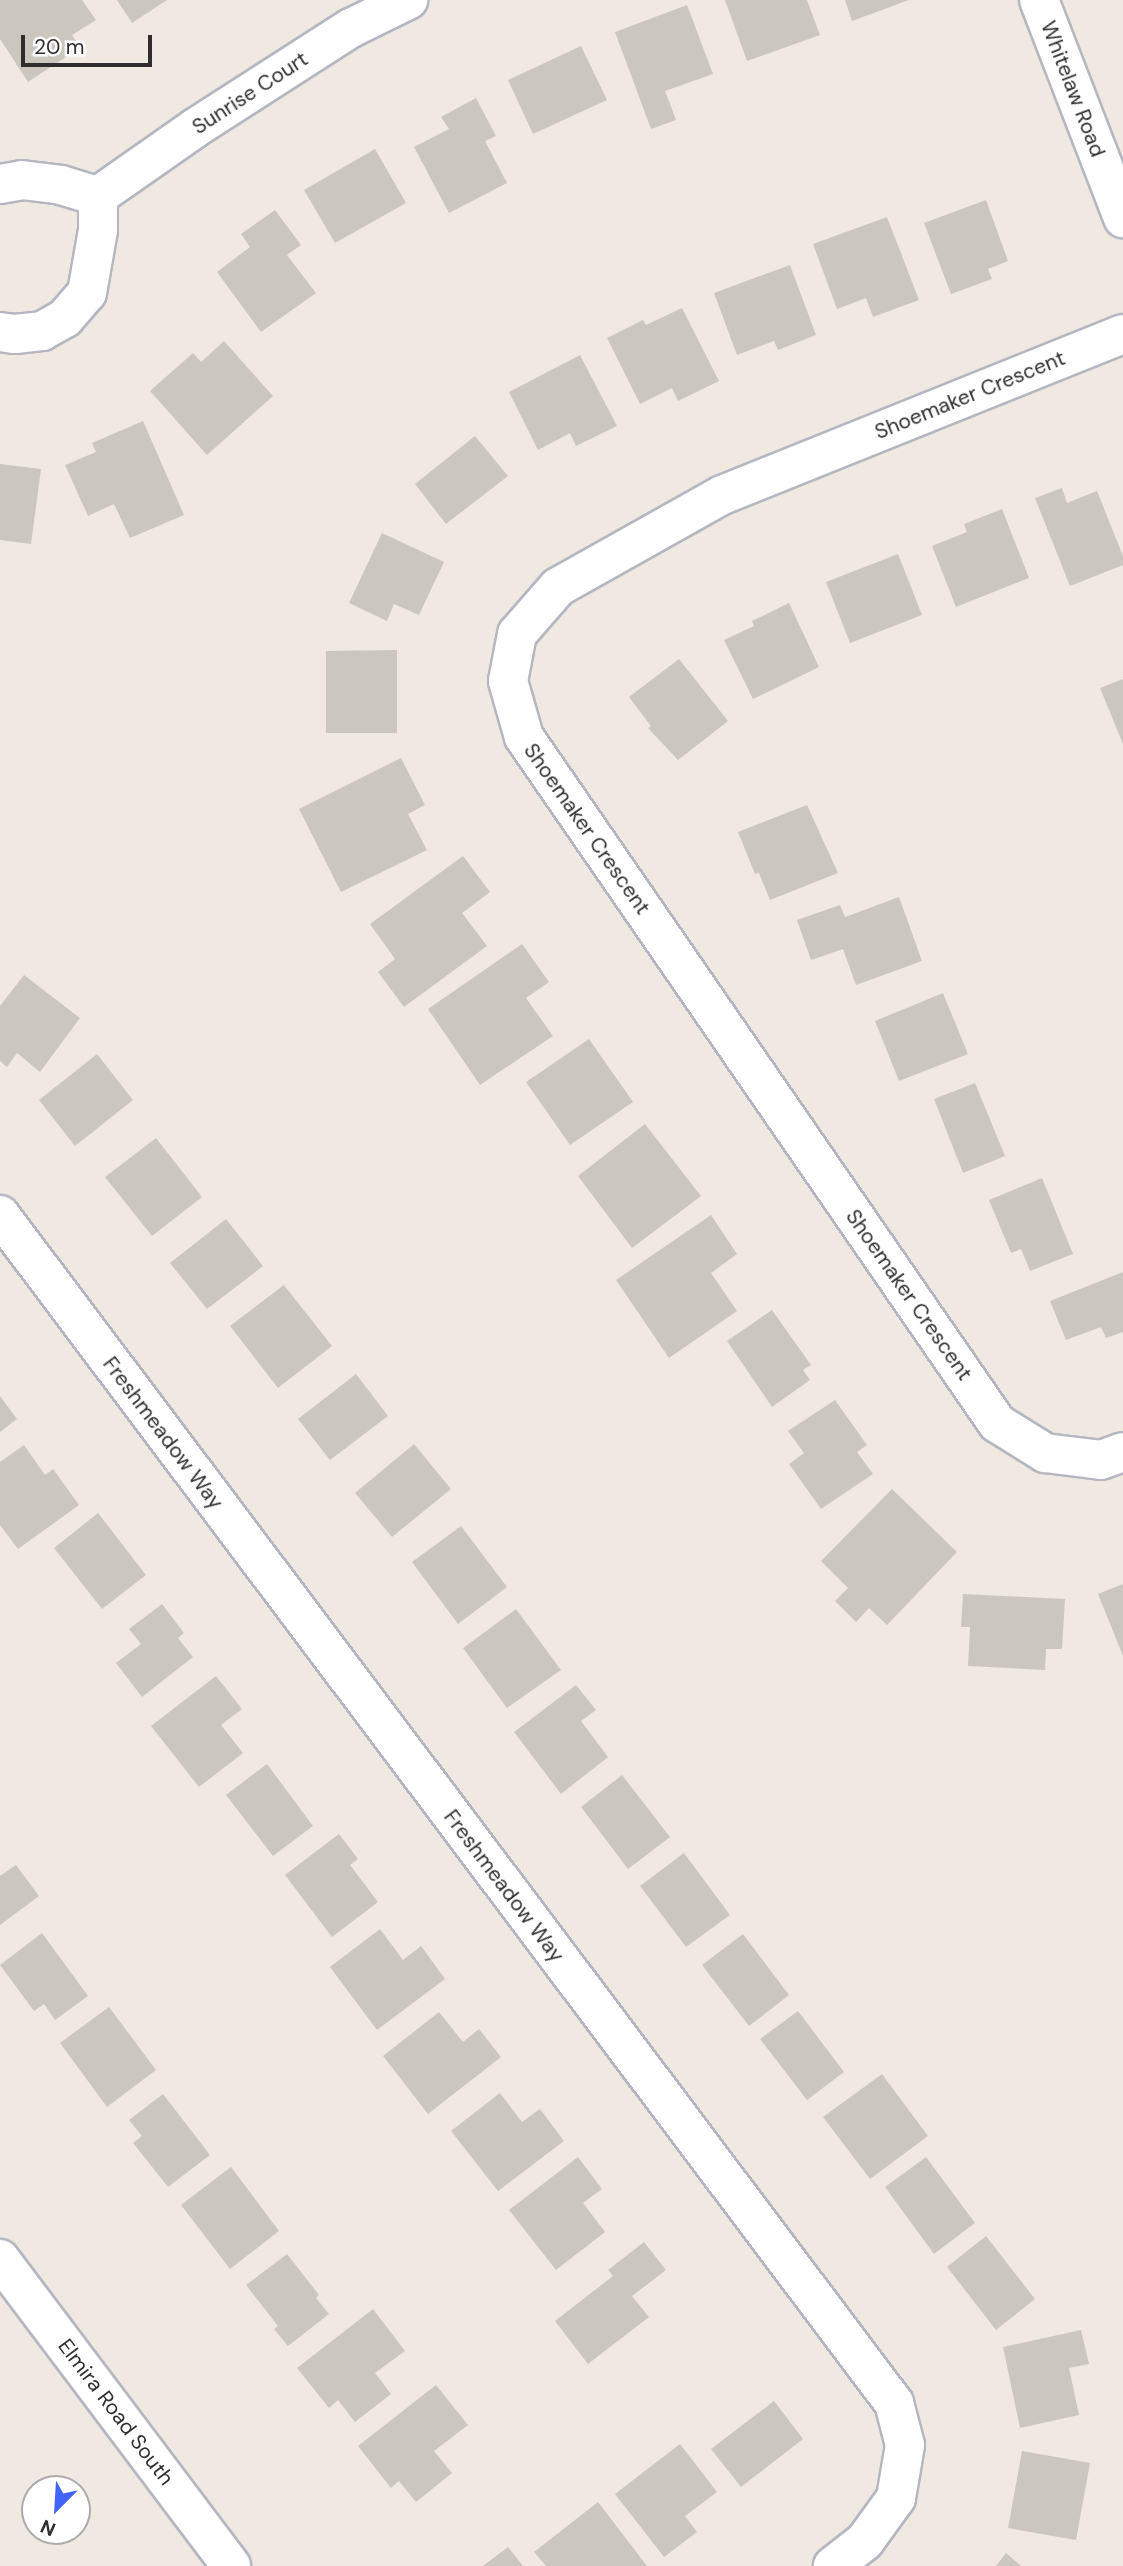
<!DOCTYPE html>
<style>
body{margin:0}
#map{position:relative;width:1123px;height:2566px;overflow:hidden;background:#efe9e1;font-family:"DM Sans",sans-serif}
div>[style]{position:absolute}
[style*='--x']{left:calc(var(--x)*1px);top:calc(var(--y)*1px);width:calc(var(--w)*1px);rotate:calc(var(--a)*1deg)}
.building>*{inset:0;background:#cbc7bf}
.roads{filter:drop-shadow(2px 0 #b4b7c1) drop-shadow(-2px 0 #b4b7c1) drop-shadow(0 2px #b4b7c1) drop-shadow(0 -2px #b4b7c1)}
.minor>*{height:38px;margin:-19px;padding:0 19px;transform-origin:19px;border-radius:19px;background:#fff}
span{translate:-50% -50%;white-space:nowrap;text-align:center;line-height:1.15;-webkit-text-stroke:7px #fff;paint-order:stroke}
.street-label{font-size:21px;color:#2e2e2e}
.north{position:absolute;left:21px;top:2475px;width:70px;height:70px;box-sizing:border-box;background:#fff;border:2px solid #ababab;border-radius:50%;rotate:204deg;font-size:19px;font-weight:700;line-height:28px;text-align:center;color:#2e2e2e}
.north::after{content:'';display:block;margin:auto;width:24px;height:32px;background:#4264fb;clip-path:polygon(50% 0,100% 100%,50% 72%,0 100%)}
.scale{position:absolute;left:21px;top:35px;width:131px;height:32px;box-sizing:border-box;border:4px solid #2e2e2e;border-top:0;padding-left:9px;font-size:21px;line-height:24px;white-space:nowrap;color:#2e2e2e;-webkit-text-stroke:5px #fff;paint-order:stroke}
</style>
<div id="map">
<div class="building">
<i style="clip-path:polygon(0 0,82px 0,96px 20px,72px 35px,80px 48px,28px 82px,0 39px)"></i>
<i style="clip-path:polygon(117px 0,167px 0,132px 23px)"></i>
<i style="clip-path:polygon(725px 0,807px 0,820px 35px,747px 61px)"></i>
<i style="clip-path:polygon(845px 0,909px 0,852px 21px)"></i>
<i style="clip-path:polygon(687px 5px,713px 74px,665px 91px,676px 120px,651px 129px,615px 32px)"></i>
<i style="clip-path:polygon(581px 46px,607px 100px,533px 134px,508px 80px)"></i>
<i style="clip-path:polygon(476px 98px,496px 136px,485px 141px,507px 183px,449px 213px,414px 147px,449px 129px,441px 117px)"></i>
<i style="clip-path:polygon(375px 149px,406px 203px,335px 243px,304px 190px)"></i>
<i style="clip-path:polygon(986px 200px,1008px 261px,988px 269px,992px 279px,951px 294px,924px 223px)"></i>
<i style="clip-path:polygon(275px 210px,301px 245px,287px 255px,316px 293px,261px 332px,217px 272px,250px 247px,241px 234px)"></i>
<i style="clip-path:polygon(887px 217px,919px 300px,873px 317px,866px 298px,837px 309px,813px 244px)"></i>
<i style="clip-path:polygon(790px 265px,816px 335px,778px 350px,774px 341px,737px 355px,714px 293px)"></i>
<i style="clip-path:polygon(682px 308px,719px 381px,678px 401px,672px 388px,640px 404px,607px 338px,643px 320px,646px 325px)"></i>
<i style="clip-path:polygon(224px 341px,273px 396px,207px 455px,150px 391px,193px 353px,201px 362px)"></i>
<i style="clip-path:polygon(580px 355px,617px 426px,576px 446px,570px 433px,538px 450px,509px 392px)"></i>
<i style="clip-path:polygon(143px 421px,184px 515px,130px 538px,114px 504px,88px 516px,65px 465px,96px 452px,92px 443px)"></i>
<i style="clip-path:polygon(475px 436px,508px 476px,446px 524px,415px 484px)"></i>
<i style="clip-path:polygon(0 464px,41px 469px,31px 544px,0 540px)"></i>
<i style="clip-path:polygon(1062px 488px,1067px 503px,1097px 491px,1123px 556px,1123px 565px,1070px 586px,1035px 498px)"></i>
<i style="clip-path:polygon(1002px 509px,1029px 578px,956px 607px,932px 546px,967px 532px,964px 524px)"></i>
<i style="clip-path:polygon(382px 533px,444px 562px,419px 615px,394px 604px,387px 621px,349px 603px)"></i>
<i style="clip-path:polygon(898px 554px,922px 615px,850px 643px,826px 582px)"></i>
<i style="clip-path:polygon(789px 603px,819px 667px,753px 699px,724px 640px,754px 626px,752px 621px)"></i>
<i style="clip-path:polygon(397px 650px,397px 733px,326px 733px,326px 651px)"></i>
<i style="clip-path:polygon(679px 659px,728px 721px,678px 760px,648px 728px,651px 726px,629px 697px)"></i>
<i style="clip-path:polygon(1123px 679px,1123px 744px,1100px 688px)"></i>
<i style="clip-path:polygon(401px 758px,425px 805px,408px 814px,427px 850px,341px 892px,299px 809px)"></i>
<i style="clip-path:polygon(807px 805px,838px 873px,770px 900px,759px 873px,755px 874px,738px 832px)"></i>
<i style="clip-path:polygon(463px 856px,490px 892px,462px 913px,487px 946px,404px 1007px,378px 972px,395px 959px,370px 924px)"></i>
<i style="clip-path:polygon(899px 897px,922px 961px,856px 985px,843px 949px,811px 960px,797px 920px,840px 905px,845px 917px)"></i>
<i style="clip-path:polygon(522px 944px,549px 982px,526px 998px,553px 1036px,480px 1085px,428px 1009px)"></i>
<i style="clip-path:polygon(24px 975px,80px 1018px,40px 1072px,17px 1053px,7px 1067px,0 1061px,0 1006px)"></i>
<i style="clip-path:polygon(943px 993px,968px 1054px,899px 1081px,875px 1021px)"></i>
<i style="clip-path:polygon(589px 1039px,633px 1102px,570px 1145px,526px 1082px)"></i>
<i style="clip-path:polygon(97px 1054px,133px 1100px,75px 1146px,39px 1100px)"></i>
<i style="clip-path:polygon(975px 1083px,1005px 1156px,963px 1173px,934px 1099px)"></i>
<i style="clip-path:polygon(645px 1124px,701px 1196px,632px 1248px,578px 1176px)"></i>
<i style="clip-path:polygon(156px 1138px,202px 1197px,152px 1236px,105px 1177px)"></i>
<i style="clip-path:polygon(1042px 1178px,1073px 1254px,1030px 1271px,1021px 1249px,1011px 1253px,989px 1200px)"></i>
<i style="clip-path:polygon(711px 1215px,737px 1254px,711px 1273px,737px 1311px,669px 1358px,616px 1280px)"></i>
<i style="clip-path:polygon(226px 1219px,263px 1266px,207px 1309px,170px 1263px)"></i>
<i style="clip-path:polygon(1123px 1272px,1123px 1332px,1106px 1338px,1101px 1327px,1066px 1340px,1050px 1301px)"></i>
<i style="clip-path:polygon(284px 1285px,332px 1346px,278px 1388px,230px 1326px)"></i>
<i style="clip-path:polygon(772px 1310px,811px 1365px,803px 1370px,810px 1380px,772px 1407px,727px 1341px)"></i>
<i style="clip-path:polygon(356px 1374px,388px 1416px,330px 1460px,298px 1419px)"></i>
<i style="clip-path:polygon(0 1396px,17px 1419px,0 1432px)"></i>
<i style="clip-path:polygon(835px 1400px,867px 1445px,857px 1452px,873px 1474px,821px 1509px,789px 1464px,804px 1453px,788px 1431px)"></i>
<i style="clip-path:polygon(414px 1444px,451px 1489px,392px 1537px,355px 1493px)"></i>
<i style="clip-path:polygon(24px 1445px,45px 1475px,53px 1469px,79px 1505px,18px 1549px,0 1525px,0 1462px)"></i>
<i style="clip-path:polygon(892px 1489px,957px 1552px,887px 1625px,869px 1608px,856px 1622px,835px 1601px,848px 1588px,821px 1561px)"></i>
<i style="clip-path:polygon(98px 1513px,146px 1575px,102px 1609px,54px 1548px)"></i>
<i style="clip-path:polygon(461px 1526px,507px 1587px,458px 1624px,412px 1562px)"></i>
<i style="clip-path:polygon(1123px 1584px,1123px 1656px,1098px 1594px)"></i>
<i style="clip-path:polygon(963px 1594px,1065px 1599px,1062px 1649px,1046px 1649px,1045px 1670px,968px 1666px,970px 1627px,961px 1627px)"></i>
<i style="clip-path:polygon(162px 1604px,184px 1633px,178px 1638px,193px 1657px,142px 1697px,116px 1663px,141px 1644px,129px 1629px)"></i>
<i style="clip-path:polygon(516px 1609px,561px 1670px,507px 1708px,463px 1648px)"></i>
<i style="clip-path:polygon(216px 1676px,242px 1709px,221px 1725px,243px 1753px,199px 1787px,151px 1726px)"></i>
<i style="clip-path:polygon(576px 1685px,596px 1710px,581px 1721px,608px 1757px,561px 1794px,514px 1732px)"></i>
<i style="clip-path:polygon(267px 1764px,313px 1826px,273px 1856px,226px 1795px)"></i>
<i style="clip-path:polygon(622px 1775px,670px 1837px,628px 1869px,581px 1807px)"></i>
<i style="clip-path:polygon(339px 1834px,358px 1859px,350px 1865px,378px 1902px,332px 1937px,285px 1875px)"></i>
<i style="clip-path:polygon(684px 1853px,730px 1915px,686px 1947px,640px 1886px)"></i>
<i style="clip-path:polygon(16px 1865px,39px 1896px,0 1925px,0 1876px)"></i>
<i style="clip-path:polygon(380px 1929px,403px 1960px,421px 1946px,445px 1979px,377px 2030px,330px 1967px)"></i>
<i style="clip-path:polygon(42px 1933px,88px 1996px,55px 2020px,44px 2004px,34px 2011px,0 1965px)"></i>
<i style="clip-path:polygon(743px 1934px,789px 1995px,749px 2026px,702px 1965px)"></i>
<i style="clip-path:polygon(109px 2007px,156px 2070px,107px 2107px,60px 2043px)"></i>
<i style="clip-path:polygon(798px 2011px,844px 2072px,807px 2100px,760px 2039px)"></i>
<i style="clip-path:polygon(439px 2012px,463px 2042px,479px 2029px,501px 2057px,428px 2114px,383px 2056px)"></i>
<i style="clip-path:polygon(882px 2074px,928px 2136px,870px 2179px,823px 2117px)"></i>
<i style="clip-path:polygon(500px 2093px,522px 2122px,540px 2109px,564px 2141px,498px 2191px,451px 2131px)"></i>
<i style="clip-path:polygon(163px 2094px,210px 2155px,168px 2187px,133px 2143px,142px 2136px,129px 2120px)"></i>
<i style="clip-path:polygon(578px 2157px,602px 2189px,583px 2203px,605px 2232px,556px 2270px,509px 2210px)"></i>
<i style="clip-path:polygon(926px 2157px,975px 2223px,934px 2254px,885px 2187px)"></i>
<i style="clip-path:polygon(231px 2167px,279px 2231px,230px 2269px,181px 2205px)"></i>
<i style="clip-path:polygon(986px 2236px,1035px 2299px,996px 2330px,947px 2267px)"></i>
<i style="clip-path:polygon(644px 2242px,666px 2270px,632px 2296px,649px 2317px,588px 2364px,555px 2321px,613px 2276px,608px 2270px)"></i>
<i style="clip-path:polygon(287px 2254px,319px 2295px,316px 2298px,329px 2314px,288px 2346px,274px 2329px,278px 2326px,246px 2285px)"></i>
<i style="clip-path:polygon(373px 2309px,405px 2351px,375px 2373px,391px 2394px,355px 2422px,338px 2400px,329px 2408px,297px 2368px)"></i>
<i style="clip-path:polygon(1081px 2330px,1089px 2364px,1069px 2368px,1079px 2415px,1020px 2428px,1003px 2347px)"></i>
<i style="clip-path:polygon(436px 2385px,468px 2425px,434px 2451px,452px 2473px,416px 2502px,399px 2481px,391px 2488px,358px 2446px)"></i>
<i style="clip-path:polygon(774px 2401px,803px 2439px,741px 2487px,711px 2449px)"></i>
<i style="clip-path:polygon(680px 2444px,717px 2492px,685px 2516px,697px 2532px,664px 2557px,615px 2494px)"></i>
<i style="clip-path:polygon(1022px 2451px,1090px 2463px,1076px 2540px,1008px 2528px)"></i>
<i style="clip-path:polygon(598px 2502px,647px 2566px,546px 2566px,534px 2552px)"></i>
<i style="clip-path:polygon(508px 2547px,523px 2566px,483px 2566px)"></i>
<i style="clip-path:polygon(1006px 2553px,1021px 2566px,996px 2566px)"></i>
</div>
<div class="roads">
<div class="minor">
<i style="--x:1039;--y:0;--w:234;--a:68.9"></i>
<i style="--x:0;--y:184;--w:22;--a:-10"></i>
<i style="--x:22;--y:180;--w:39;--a:7"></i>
<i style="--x:61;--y:185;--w:39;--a:17"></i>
<i style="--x:98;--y:196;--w:118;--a:-35"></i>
<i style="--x:195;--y:128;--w:185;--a:-32.7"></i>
<i style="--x:351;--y:28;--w:64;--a:-26.2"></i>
<i style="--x:0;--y:332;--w:15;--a:8"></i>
<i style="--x:15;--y:334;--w:27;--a:-6"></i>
<i style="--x:42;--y:331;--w:26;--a:-29"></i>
<i style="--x:65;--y:318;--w:33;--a:-49"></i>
<i style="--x:87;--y:293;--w:64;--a:-80.1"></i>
<i style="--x:98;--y:230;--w:34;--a:-90"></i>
<i style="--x:1123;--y:334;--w:432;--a:158.1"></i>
<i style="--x:722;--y:495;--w:188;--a:150.7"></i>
<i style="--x:558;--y:587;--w:62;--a:131.1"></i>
<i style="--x:517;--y:634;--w:48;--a:100.8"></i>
<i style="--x:508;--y:681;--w:58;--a:74.1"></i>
<i style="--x:524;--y:737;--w:833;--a:55.41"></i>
<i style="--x:997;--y:1423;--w:57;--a:32"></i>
<i style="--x:1045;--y:1453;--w:56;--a:7.1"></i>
<i style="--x:1101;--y:1460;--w:23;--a:-20"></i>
<i style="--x:0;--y:1215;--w:1487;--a:53.04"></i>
<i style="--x:894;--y:2403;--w:43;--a:75.3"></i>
<i style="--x:905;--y:2445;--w:54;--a:99.6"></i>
<i style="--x:896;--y:2498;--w:53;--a:125.8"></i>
<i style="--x:865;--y:2541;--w:41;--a:142"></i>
<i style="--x:0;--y:2259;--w:384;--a:53"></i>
</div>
</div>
<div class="street-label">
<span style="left:1073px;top:89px;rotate:69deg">Whitelaw Road</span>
<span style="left:250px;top:93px;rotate:-33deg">Sunrise Court</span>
<span style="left:970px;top:395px;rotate:-22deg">Shoemaker Crescent</span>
<span style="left:587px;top:829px;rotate:55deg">Shoemaker Crescent</span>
<span style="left:909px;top:1295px;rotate:55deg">Shoemaker Crescent</span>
<span style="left:163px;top:1433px;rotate:53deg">Freshmeadow Way</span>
<span style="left:504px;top:1886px;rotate:53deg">Freshmeadow Way</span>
<span style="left:116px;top:2412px;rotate:53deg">Elmira Road South</span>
</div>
<div class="north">N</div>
<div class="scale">20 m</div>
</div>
